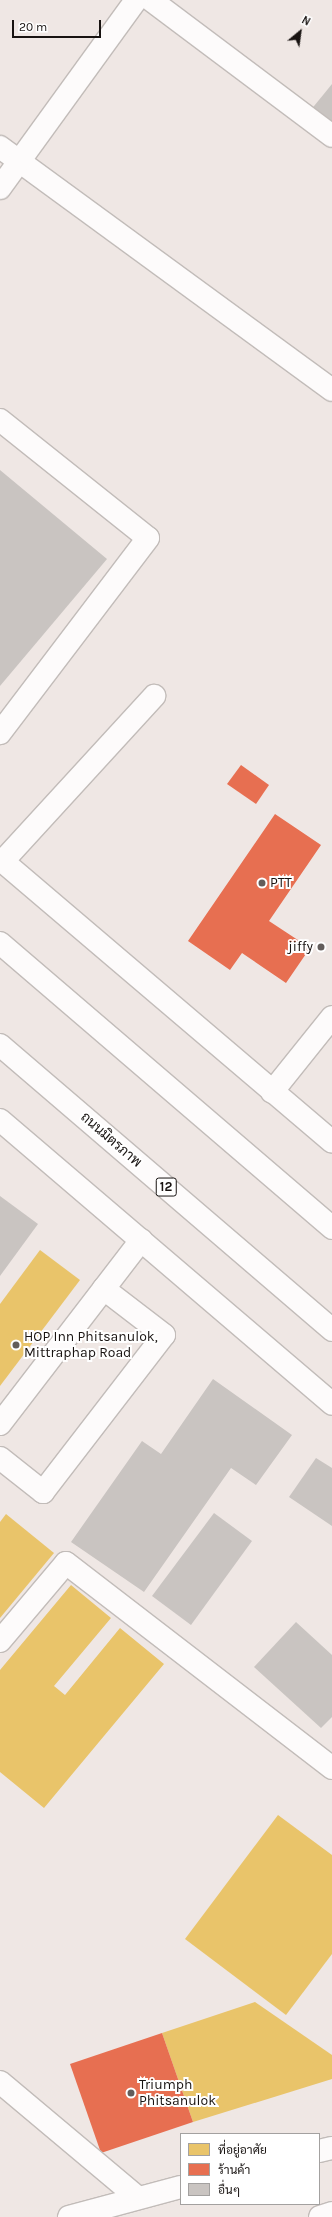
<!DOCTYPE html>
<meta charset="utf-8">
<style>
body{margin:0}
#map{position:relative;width:332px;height:2217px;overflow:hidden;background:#efe7e4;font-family:Karla,Sarabun,sans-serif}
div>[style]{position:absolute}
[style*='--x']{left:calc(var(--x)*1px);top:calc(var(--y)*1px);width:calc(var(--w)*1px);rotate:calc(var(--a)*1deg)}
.homes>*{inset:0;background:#e9c46a}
.shops>*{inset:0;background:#e76f51}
.building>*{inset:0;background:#c9c4c1}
.roads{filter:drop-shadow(1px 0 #c2bcb9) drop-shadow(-1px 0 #c2bcb9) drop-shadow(0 1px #c2bcb9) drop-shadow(0 -1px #c2bcb9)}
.minor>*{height:22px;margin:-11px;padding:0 11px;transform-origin:11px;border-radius:11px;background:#fdfbfb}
.major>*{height:22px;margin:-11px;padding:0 11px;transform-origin:11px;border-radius:11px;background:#fdfbfb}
.dots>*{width:11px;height:11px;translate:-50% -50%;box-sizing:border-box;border:2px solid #fff;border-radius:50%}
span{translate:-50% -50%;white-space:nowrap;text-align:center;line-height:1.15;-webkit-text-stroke:4px #fff;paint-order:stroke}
.shield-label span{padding:1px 3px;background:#fff;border:1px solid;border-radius:3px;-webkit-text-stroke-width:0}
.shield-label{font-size:13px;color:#181311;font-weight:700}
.poi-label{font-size:14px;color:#181311}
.left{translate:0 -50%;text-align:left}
.right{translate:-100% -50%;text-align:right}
.street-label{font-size:14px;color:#181311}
.legend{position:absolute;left:180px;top:2133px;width:140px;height:72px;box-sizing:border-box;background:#fff;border:1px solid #a3a1a0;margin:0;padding:5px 7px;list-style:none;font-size:12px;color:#181311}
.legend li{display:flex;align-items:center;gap:8px;height:20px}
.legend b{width:20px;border:1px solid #a3a1a0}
.north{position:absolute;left:280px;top:12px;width:40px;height:40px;-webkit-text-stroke:3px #fff;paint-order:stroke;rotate:29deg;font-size:11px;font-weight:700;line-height:16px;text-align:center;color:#181311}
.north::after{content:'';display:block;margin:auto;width:14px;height:18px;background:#181311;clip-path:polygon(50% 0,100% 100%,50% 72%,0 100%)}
.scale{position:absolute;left:12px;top:20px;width:89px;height:18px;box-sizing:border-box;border:2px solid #181311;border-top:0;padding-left:5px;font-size:12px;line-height:14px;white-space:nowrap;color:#181311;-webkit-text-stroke:3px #fff;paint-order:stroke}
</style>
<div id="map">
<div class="homes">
<i style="clip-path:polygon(40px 1250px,80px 1280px,0 1386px,0 1304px)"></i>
<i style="clip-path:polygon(6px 1514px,54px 1553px,0 1618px,0 1522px)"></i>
<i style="clip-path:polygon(71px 1585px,111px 1618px,54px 1686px,65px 1695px,120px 1628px,164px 1664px,44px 1808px,0 1772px,0 1670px)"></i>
<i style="clip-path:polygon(278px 1815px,332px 1855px,332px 1954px,286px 2015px,185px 1939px)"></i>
<i style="clip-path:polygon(255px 2002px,332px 2055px,332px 2079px,193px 2122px,162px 2033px)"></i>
</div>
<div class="shops">
<i style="clip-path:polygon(241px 765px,269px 785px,256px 804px,227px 784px)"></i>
<i style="clip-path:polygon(275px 814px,321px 845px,269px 921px,310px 948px,286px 983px,242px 953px,230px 970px,188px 941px)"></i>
<i style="clip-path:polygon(162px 2033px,193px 2122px,101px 2153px,70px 2064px)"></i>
</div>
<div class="building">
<i style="clip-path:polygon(332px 84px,332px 127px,310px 111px)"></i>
<i style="clip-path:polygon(0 470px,107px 559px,0 686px)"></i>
<i style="clip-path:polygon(0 1196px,38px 1224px,0 1276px)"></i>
<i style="clip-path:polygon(213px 1379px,292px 1435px,256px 1485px,231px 1468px,144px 1592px,71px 1542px,142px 1441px,161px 1454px)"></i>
<i style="clip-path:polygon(316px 1458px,332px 1468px,332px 1526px,289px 1497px)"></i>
<i style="clip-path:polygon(214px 1513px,252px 1541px,191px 1625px,152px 1596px)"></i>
<i style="clip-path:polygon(296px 1622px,332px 1655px,332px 1717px,321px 1728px,254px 1667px)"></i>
</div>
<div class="roads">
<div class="minor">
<i style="--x:151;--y:0;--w:226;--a:36.9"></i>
<i style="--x:0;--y:147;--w:411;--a:36.2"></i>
<i style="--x:0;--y:188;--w:232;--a:-54.1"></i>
<i style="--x:0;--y:420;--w:189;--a:38.6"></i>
<i style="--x:148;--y:538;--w:245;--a:127.2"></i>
<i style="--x:3;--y:861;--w:224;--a:-47.5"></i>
<i style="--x:272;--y:1092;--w:96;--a:-51.3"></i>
<i style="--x:0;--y:1424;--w:232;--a:-52.5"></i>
<i style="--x:0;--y:1458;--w:55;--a:38.3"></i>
<i style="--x:43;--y:1492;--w:198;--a:-52.4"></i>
<i style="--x:164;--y:1335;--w:76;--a:-142.5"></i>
<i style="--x:0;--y:1641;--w:102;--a:-49.8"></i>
<i style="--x:66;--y:1563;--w:336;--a:37.6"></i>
<i style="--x:0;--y:2082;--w:180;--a:40"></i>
</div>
<div class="major">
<i style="--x:0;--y:859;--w:436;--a:40.4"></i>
<i style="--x:0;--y:943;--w:438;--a:40.6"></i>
<i style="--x:0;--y:1045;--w:438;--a:40.6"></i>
<i style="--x:0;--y:1120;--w:437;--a:40.5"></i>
<i style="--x:319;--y:2151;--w:13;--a:-13"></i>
<i style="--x:69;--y:2217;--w:116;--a:-15"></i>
<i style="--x:320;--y:2217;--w:13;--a:-18"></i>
</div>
</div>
<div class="dots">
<i style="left:262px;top:883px;background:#635d5b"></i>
<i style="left:321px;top:947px;background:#635d5b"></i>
<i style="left:16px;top:1345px;background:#635d5b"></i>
<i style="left:131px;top:2093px;background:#635d5b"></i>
</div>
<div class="shield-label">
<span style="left:166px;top:1187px">12</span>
</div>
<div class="poi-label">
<span class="left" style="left:270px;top:883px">PTT</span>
<span class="right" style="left:313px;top:947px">jiffy</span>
<span class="left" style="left:24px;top:1345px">HOP Inn Phitsanulok,<br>Mittraphap Road</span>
<span class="left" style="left:139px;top:2093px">Triumph<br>Phitsanulok</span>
</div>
<div class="street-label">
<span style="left:111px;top:1140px;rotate:41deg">ถนนมิตรภาพ</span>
</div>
<ul class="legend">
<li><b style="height:11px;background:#e9c46a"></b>ที่อยู่อาศัย</li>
<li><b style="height:11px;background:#e76f51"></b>ร้านค้า</li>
<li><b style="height:11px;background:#c9c4c1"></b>อื่นๆ</li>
</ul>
<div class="north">N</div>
<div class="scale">20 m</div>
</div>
